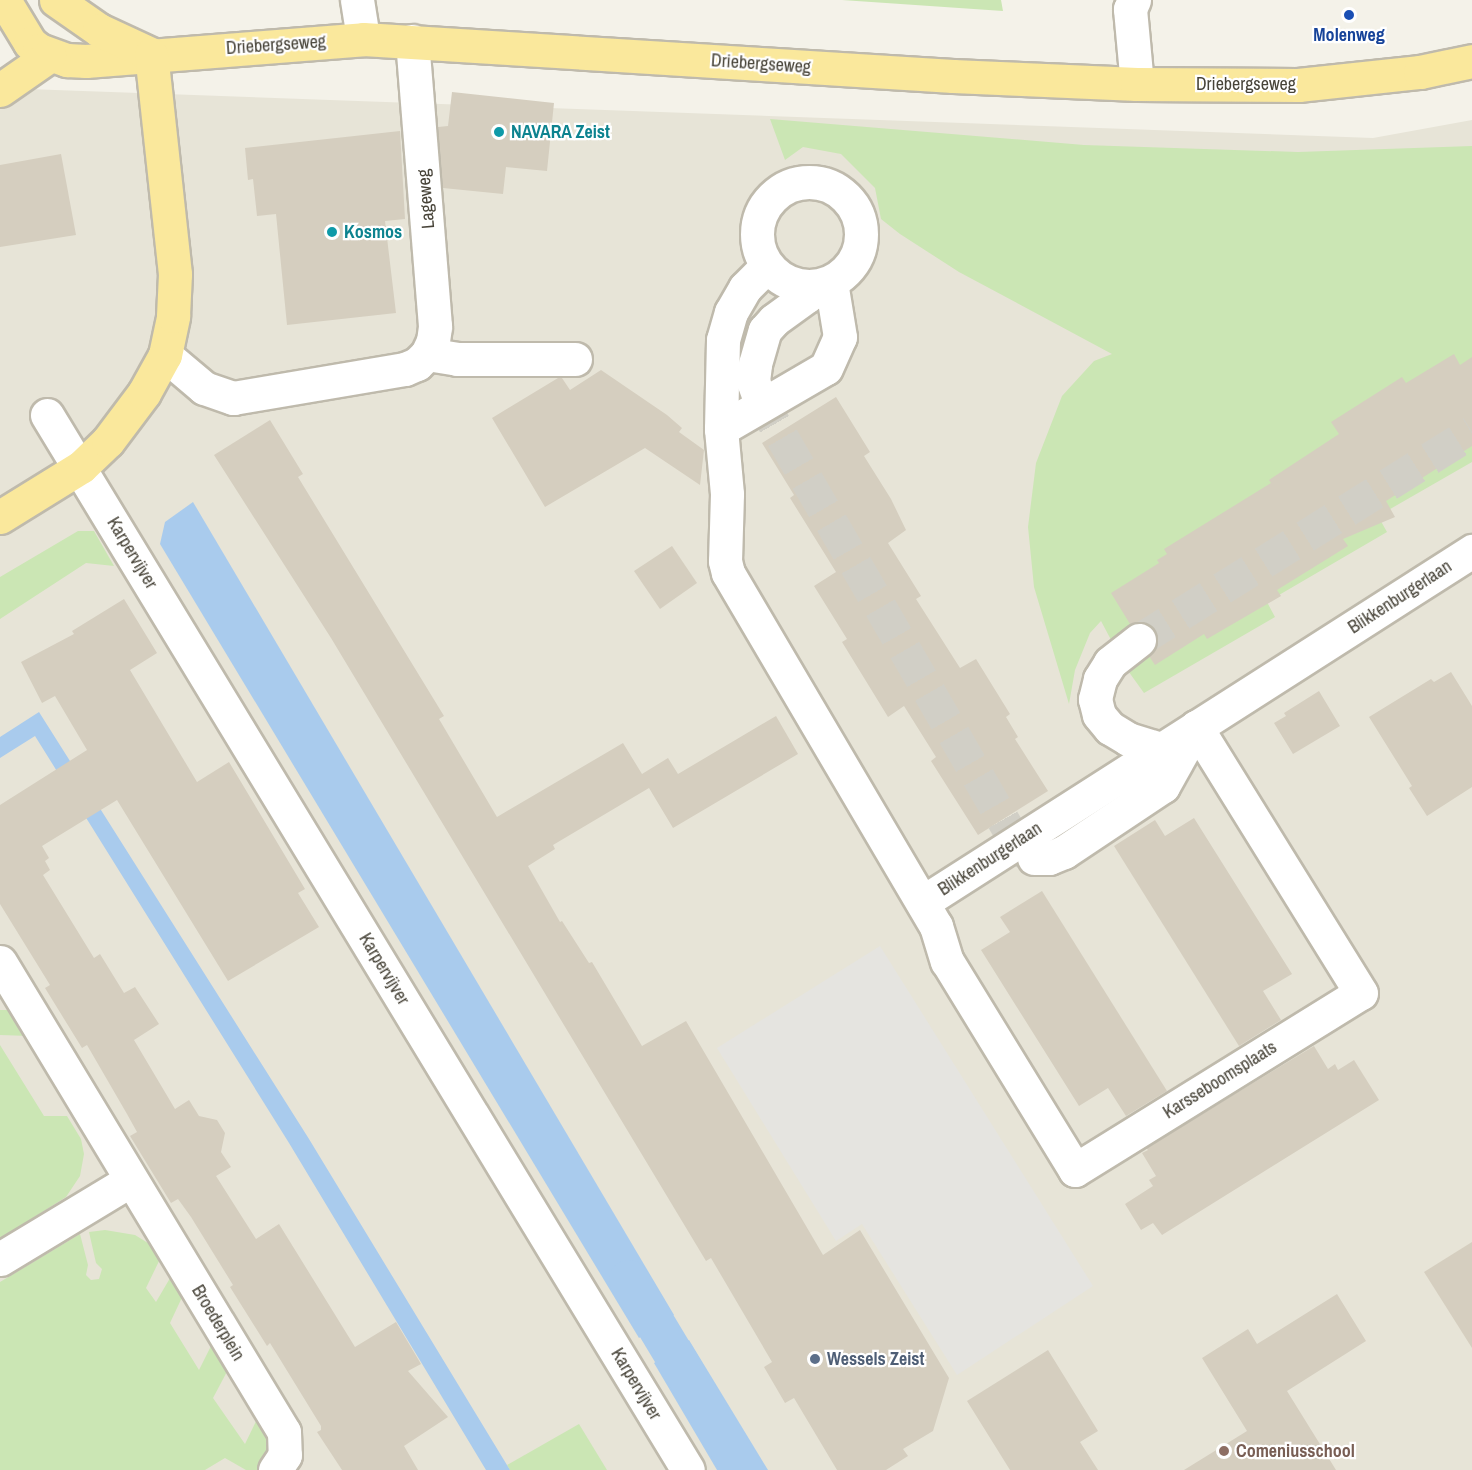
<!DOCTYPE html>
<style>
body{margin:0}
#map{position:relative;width:1472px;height:1470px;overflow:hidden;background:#f4f2e9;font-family:"Archivo Narrow",sans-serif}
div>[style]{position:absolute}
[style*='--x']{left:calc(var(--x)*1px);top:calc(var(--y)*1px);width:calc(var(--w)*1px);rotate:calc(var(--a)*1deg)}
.residential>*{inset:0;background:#e7e4d7}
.green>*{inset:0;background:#cbe6b4}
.parking>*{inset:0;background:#e5e4e0}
.water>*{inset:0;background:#a9cbed}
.canal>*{height:40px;margin:-20px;padding:0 20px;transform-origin:20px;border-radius:20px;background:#a9cbed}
.building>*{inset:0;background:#d5cebf}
.minor-tunnel>*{height:33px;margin-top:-16.5px;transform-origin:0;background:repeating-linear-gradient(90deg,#d1cfc6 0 33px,transparent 0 49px)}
.roads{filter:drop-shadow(2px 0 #bfbaac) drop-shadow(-2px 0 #bfbaac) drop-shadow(0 2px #bfbaac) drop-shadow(0 -2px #bfbaac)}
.minor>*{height:33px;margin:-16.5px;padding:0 16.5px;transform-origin:16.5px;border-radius:16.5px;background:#fff}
.minor>.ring{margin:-16.5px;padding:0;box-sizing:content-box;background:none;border:33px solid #fff;border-radius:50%}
.major>*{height:33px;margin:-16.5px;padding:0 16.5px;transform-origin:16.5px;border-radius:16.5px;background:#fae89c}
.dots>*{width:16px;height:16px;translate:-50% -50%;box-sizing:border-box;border:3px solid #fff;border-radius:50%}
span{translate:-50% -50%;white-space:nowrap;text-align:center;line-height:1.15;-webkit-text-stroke:4.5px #fff;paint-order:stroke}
.transit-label{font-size:18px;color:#164399;font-weight:700}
.street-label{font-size:18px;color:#474338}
.culture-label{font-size:18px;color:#0d838f;font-weight:700}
.left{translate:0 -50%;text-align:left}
.service-label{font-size:18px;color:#4e5e75;font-weight:700}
.education-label{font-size:18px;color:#785e54;font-weight:700}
</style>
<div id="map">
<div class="residential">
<i style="clip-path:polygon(0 88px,1373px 138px,1472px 120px,1472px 1470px,0 1470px)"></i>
</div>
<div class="green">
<i style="clip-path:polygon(842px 0,1001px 0,1003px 11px)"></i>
<i style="clip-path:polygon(770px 119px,1084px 145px,1298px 152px,1472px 146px,1472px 462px,1378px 516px,1387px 532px,1267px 602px,1275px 617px,1144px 693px,1126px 668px,1101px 621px,1090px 633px,1075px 670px,1069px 704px,1034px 587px,1028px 527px,1036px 463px,1062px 396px,1094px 361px,1112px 354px,959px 272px,900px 234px,881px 219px,875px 188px,841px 154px,803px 147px,785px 160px)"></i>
<i style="clip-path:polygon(78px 531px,94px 531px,114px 566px,86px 563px,0 619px,0 577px)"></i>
<i style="clip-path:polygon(0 1010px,13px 1010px,29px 1036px,0 1035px)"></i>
<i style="clip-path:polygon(0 1045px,44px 1116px,67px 1116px,81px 1139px,84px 1154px,80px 1176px,66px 1197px,0 1239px)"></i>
<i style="clip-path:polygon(105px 1230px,135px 1235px,156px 1248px,161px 1257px,146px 1288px,156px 1302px,173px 1273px,185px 1291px,170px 1323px,199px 1370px,214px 1340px,230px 1366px,213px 1398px,245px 1444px,259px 1415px,273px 1447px,260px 1470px,246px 1470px,225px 1458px,205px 1470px,0 1470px,0 1282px,80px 1234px,88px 1265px,86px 1275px,91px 1280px,99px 1279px,102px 1269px,96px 1263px,89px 1232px)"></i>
<i style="clip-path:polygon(579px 1424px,607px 1470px,510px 1470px,507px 1465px)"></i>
</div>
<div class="parking">
<i style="clip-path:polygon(880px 946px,1093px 1286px,957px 1375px,862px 1224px,836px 1241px,717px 1048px)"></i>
</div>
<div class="water">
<i style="clip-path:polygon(193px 502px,674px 1315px,639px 1338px,160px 544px,165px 522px)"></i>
<i style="clip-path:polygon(39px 712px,309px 1139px,510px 1470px,486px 1470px,289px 1143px,35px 736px,0 758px,0 737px)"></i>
<i style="clip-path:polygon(689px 1340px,768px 1470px,717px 1470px,654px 1363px)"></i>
</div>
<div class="canal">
<i style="--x:629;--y:1280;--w:222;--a:59"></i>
</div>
<div class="building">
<i style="clip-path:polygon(452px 92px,554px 103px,547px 171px,506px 167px,503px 194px,443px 188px,438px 127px,448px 126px)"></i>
<i style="clip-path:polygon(400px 131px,405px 219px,385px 221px,396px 313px,287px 325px,276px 214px,257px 216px,253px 179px,248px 180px,245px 148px)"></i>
<i style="clip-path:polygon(61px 154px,76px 235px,0 247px,0 165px)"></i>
<i style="clip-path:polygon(1454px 354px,1460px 365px,1472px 357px,1472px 446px,1386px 501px,1395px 517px,1343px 539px,1348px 546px,1277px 590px,1281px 596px,1207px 639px,1204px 634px,1155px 665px,1149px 656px,1157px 646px,1157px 637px,1154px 629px,1145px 622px,1130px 624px,1111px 593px,1159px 563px,1157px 560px,1167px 554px,1164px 549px,1271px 483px,1269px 480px,1339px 434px,1331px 422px,1402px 377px,1406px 383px)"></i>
<i style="clip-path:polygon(601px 370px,667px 415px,682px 428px,679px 432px,704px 450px,700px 485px,645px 448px,545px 507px,492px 418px,558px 378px,562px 378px,570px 390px)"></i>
<i style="clip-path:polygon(836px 397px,870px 452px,864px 456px,891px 499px,906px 530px,888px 543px,921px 596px,916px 599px,960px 668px,976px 659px,1010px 714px,1006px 717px,1018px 737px,1015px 739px,1048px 791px,978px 835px,931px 761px,936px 757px,904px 706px,888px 717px,842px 642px,847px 639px,814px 586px,836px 572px,790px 498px,794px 495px,762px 443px)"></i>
<i style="clip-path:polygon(270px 420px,303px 474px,298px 477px,444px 716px,439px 719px,497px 817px,623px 743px,642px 774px,668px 758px,678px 774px,776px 716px,798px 754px,673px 828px,649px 788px,553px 845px,555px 849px,528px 866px,560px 922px,562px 921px,589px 963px,592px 962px,642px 1046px,686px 1021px,823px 1255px,860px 1230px,949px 1378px,933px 1431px,903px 1449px,908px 1456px,886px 1470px,837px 1470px,794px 1398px,785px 1403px,764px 1367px,772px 1362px,711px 1258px,706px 1261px,331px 638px,214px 455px)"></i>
<i style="clip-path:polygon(672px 546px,697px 583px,660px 609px,634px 571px)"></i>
<i style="clip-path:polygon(124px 599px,157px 653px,130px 670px,197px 782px,229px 762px,305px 889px,298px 893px,319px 927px,228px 981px,117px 800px,42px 846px,49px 858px,45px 861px,50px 870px,43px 875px,94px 958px,100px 954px,124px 993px,135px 987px,159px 1024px,134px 1040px,175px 1109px,189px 1100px,199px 1116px,217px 1120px,225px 1133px,221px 1152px,231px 1167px,216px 1176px,256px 1239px,279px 1224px,355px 1347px,396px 1322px,421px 1364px,408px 1371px,448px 1417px,404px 1446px,418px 1470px,342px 1470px,317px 1432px,321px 1430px,321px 1426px,270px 1343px,267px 1346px,230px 1287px,233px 1285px,191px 1217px,178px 1199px,171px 1203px,130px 1136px,137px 1132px,127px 1114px,87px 1045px,82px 1048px,45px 988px,50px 985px,0 904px,0 805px,87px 750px,55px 696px,42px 703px,21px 662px,74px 634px,72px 631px)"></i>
<i style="clip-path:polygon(1451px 672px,1472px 706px,1472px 787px,1427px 816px,1409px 788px,1412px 786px,1369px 717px,1431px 679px,1434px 682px)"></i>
<i style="clip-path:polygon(1319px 691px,1340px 726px,1293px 754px,1274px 723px,1286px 716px,1284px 713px)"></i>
<i style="clip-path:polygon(1194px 818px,1292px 974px,1263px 991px,1281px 1020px,1239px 1046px,1114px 846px,1155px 820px,1165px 836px)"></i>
<i style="clip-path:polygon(1042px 891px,1167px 1091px,1126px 1116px,1108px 1088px,1079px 1106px,981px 950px,1010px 932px,1000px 917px)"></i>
<i style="clip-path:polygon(1314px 1046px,1328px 1069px,1335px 1064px,1338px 1070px,1354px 1060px,1379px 1100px,1162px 1235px,1153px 1223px,1141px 1230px,1125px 1204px,1153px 1186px,1149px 1180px,1156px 1176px,1142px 1153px,1148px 1150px,1146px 1148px)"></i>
<i style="clip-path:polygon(1472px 1242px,1472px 1348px,1424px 1272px)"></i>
<i style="clip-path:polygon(1337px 1294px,1366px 1341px,1287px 1391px,1336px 1470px,1184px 1470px,1247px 1431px,1202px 1358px,1248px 1329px,1257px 1344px)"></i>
<i style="clip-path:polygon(1048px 1350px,1098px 1431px,1080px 1442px,1098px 1470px,1010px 1470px,967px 1401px)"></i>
</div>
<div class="minor-tunnel">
<i style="--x:758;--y:395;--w:524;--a:60.01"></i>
<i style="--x:1020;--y:849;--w:17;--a:33"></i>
<i style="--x:1139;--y:640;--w:393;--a:-32"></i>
</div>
<div class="roads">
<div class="minor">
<i style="--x:357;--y:0;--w:39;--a:81"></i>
<i style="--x:1134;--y:0;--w:10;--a:114"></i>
<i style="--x:1130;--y:9;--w:75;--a:84.7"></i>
<i class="ring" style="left:757px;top:182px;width:71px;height:71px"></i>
<i style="--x:767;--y:266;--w:31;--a:135"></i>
<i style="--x:745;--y:288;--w:28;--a:120"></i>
<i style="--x:731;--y:312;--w:29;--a:106"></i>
<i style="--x:723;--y:340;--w:89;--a:91.3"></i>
<i style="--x:721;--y:429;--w:65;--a:84.7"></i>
<i style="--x:727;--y:494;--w:67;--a:91.7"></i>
<i style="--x:725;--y:561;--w:12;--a:76"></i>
<i style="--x:728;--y:573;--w:410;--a:59.5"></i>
<i style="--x:936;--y:926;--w:37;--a:73"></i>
<i style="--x:947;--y:961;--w:245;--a:58.5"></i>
<i style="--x:1075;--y:1170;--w:336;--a:-31.8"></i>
<i style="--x:1361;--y:993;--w:313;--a:-121.8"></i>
<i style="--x:1196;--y:727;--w:68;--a:119.2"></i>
<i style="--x:1163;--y:786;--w:119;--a:146.3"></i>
<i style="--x:1064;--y:852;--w:16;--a:158"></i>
<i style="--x:1049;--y:858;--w:15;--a:180"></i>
<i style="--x:427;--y:354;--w:30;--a:9"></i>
<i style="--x:457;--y:359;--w:118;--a:0"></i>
<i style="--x:165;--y:355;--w:51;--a:40.2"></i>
<i style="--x:204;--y:388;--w:31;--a:19"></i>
<i style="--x:233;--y:398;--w:174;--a:-9.6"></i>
<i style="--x:405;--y:369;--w:13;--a:-23"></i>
<i style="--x:417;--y:364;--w:14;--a:-45"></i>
<i style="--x:427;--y:354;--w:14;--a:-65"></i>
<i style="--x:433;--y:341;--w:15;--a:-82"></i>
<i style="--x:435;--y:326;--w:286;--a:-94.6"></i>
<i style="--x:758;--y:395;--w:15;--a:-110"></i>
<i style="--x:753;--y:381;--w:17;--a:-83"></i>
<i style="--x:755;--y:364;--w:35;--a:-74"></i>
<i style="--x:765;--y:330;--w:13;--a:-48"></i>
<i style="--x:774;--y:320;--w:41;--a:-36"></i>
<i style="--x:807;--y:296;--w:12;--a:-55"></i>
<i style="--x:47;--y:415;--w:1234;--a:58.72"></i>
<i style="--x:721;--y:429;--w:121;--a:-30.2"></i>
<i style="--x:826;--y:368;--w:34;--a:-66"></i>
<i style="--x:840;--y:337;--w:56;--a:-99.3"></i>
<i style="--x:1139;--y:640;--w:37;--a:142"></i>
<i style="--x:1110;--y:663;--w:19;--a:122"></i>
<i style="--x:1100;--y:679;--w:21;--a:104"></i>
<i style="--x:1095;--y:699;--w:16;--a:76"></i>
<i style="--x:1099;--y:715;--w:17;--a:50"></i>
<i style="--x:1110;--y:728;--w:21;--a:31"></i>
<i style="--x:1128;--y:739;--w:34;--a:17"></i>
<i style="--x:923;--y:902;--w:652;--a:-32.59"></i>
<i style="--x:0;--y:962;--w:549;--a:58.86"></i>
<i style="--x:284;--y:1432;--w:23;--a:88"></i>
<i style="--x:285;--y:1455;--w:18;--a:124"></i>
<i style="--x:0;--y:1259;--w:153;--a:-31.1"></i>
</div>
<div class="major">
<i style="--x:4;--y:0;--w:50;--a:58.8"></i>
<i style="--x:30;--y:43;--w:11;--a:38"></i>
<i style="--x:39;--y:50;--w:30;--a:20"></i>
<i style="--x:67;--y:60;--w:19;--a:3"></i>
<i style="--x:86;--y:61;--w:278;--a:-4.5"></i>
<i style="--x:363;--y:39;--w:591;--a:3.59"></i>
<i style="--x:953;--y:76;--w:184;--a:2.5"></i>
<i style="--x:1137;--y:84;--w:161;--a:0.4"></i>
<i style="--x:1298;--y:85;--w:123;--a:-6.1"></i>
<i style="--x:1420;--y:72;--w:53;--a:-11.9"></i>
<i style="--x:56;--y:0;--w:52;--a:34.9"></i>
<i style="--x:99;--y:30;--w:57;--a:24.8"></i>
<i style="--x:0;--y:90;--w:60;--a:-34.8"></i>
<i style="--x:0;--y:517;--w:95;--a:-31.7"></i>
<i style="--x:81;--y:467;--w:37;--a:-44"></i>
<i style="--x:108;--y:441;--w:60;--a:-53.1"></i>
<i style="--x:144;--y:393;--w:43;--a:-61.1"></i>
<i style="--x:165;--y:355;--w:40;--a:-78"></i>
<i style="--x:173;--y:316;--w:42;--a:-87.3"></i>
<i style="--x:175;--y:274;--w:221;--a:-96.2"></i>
</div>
</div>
<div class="dots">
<i style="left:1349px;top:15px;background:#1a4fb4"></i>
<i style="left:499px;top:132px;background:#0f9aa8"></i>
<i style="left:332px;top:232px;background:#0f9aa8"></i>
<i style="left:815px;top:1359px;background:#5c6f8a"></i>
<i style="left:1224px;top:1451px;background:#8d6e63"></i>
</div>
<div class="transit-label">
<span style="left:1349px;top:35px">Molenweg</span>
</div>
<div class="street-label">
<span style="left:276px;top:45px;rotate:-4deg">Driebergseweg</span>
<span style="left:761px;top:64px;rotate:4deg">Driebergseweg</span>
<span style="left:1246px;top:84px">Driebergseweg</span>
<span style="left:426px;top:199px;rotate:-95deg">Lageweg</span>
<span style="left:132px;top:553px;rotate:59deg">Karpervijver</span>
<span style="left:1400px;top:597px;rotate:-33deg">Blikkenburgerlaan</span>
<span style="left:990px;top:859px;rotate:-33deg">Blikkenburgerlaan</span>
<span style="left:384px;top:969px;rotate:59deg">Karpervijver</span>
<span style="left:1220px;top:1080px;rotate:-32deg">Karsseboomsplaats</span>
<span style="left:218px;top:1323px;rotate:59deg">Broederplein</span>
<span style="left:636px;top:1384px;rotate:59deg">Karpervijver</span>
</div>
<div class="culture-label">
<span class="left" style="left:511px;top:132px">NAVARA Zeist</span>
<span class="left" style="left:344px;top:232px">Kosmos</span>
</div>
<div class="service-label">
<span class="left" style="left:827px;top:1359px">Wessels Zeist</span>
</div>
<div class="education-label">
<span class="left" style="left:1236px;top:1451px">Comeniusschool</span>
</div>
</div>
